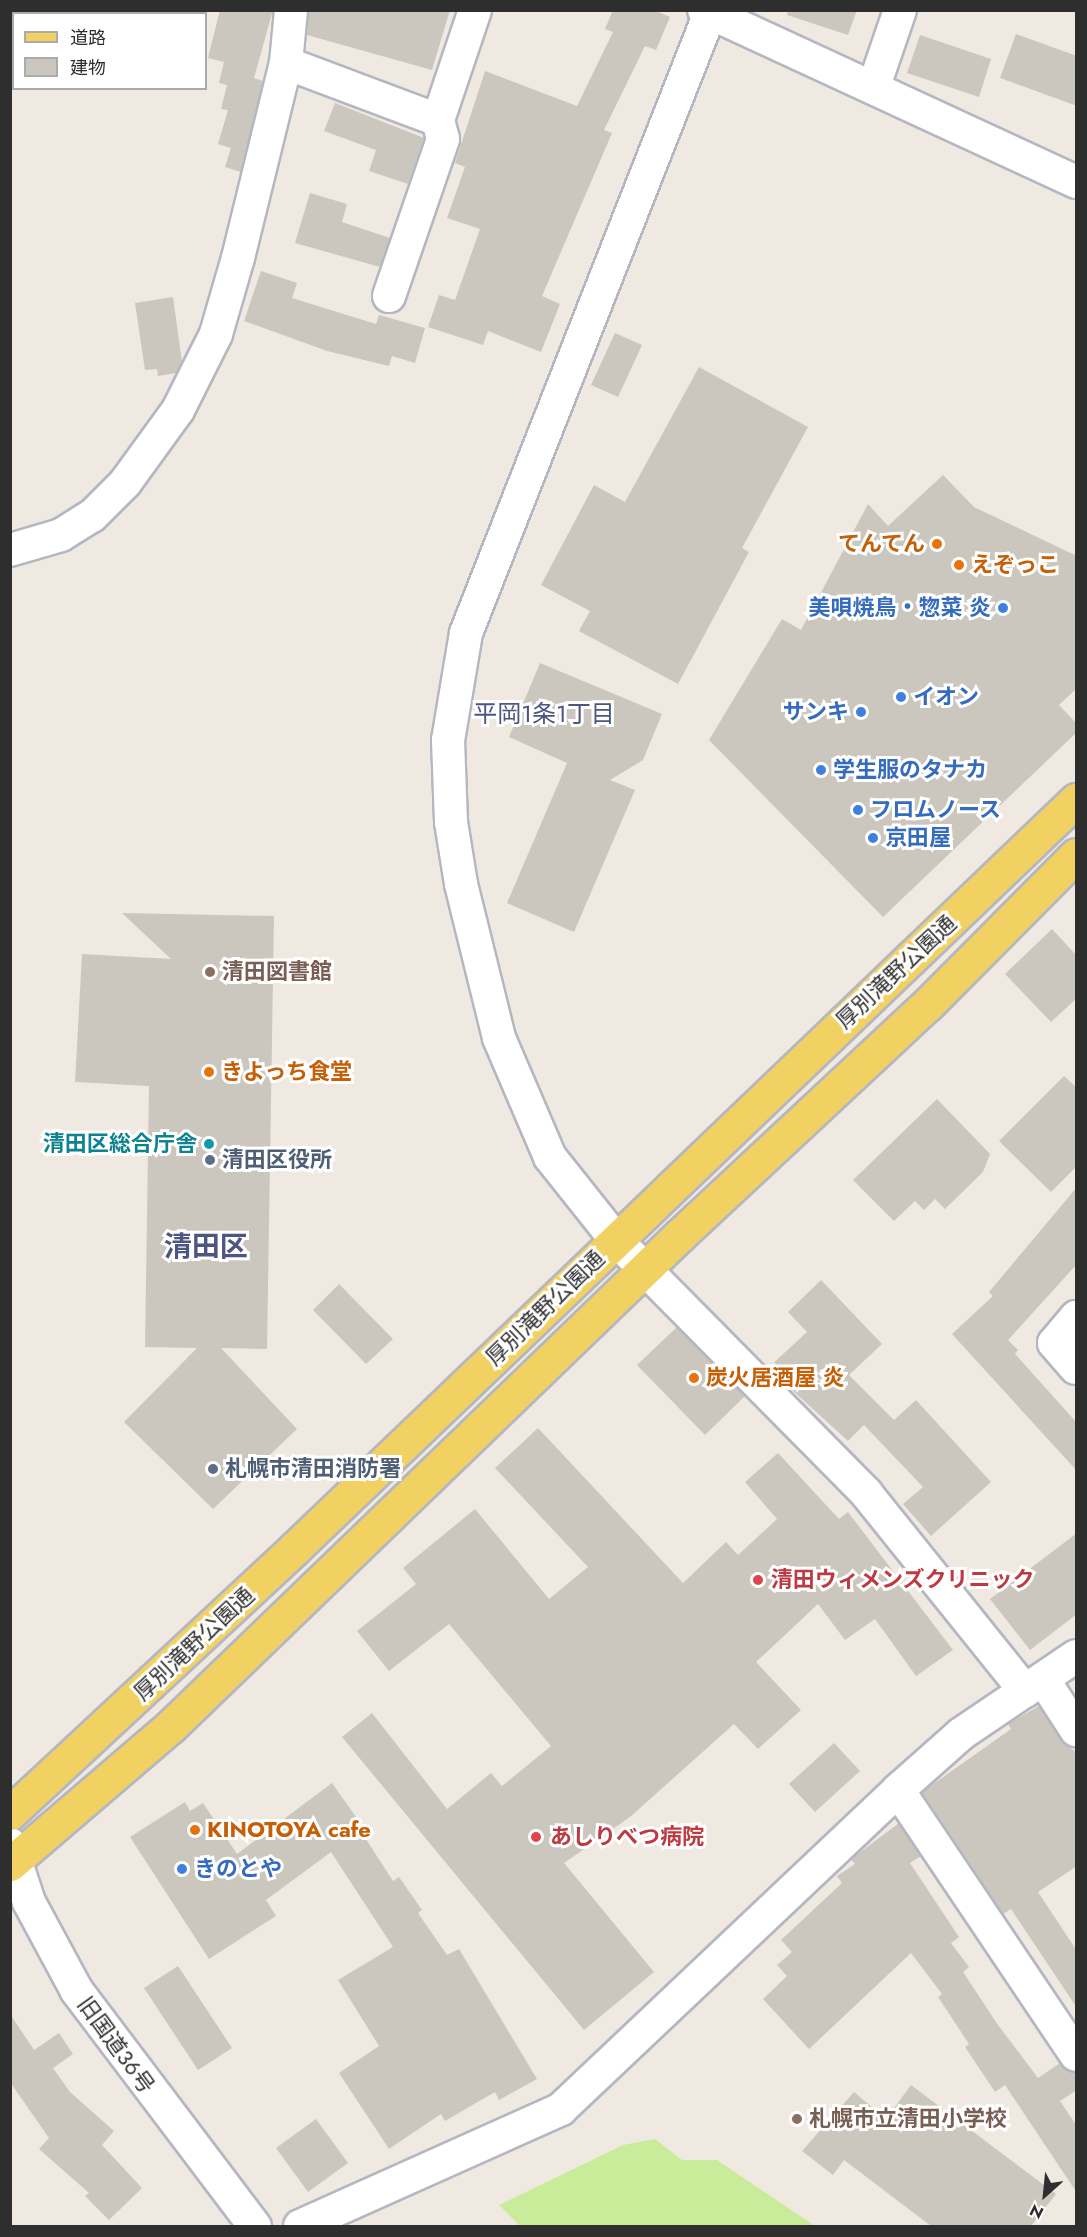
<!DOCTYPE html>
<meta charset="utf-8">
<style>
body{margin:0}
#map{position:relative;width:1087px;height:2237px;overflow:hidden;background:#efe9e1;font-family:Jost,"Noto Sans JP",sans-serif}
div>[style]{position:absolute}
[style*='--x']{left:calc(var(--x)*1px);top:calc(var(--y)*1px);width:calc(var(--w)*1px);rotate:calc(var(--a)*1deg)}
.pitch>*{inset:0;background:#c9ec9a}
.building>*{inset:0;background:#cbc7bf}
.roads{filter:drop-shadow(2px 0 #b4b7c1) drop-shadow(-2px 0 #b4b7c1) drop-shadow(0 2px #b4b7c1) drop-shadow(0 -2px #b4b7c1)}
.minor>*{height:32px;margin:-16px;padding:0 16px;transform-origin:16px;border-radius:16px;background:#fff}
.major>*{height:33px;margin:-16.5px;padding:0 16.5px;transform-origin:16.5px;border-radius:16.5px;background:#f2d163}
.dots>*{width:16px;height:16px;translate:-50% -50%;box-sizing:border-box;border:3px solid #fff;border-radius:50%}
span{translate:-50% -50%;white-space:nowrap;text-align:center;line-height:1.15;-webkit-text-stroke:6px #fff;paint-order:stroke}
.food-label{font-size:22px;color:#c56008;font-weight:700}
.right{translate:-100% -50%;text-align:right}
.left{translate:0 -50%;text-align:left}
.shop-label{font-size:22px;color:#366cbe;font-weight:700}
.education-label{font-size:22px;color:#785e54;font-weight:700}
.street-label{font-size:22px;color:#2e2e2e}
.culture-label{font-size:22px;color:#0d838f;font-weight:700}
.service-label{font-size:22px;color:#4e5e75;font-weight:700}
.health-label{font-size:22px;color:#be3a42;font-weight:700}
.neighbourhood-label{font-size:24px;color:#4d5680}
.district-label{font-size:28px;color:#4d5680;font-weight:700}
.frame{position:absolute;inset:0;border:12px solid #2e2e2e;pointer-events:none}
.legend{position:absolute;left:12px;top:12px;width:195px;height:78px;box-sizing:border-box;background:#fff;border:2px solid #ababab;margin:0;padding:8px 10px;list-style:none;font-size:18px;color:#2e2e2e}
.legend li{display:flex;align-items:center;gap:12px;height:30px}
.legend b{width:30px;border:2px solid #ababab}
.north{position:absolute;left:1015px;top:2165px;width:60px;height:60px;-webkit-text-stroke:4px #fff;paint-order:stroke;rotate:207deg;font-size:16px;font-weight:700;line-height:24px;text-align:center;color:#2e2e2e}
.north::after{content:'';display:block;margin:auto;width:21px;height:27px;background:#2e2e2e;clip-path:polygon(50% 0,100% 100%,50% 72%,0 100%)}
</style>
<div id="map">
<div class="pitch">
<i style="clip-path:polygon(655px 2139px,682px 2160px,717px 2160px,815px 2226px,520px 2226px,499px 2205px,623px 2145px)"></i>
</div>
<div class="building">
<i style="clip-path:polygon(220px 10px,273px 10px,254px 78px,263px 81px,241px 172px,225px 167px,231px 148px,218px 144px,228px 110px,221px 109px,227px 85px,219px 83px,224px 62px,208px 58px)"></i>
<i style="clip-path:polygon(309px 10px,450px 10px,432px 70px,307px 35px)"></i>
<i style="clip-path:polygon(613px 10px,654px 10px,670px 17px,656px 50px,645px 46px,604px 130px,612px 133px,542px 296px,560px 304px,541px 352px,488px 331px,483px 345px,428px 327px,439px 295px,455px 300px,480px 229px,447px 218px,465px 167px,455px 163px,485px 71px,577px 106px,613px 32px,605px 29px)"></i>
<i style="clip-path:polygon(788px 10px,857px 10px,848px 35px,787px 15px)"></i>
<i style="clip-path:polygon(1016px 34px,1077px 56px,1077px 106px,1000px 78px)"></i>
<i style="clip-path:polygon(920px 35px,991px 59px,979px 97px,907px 73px)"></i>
<i style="clip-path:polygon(335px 103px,424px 138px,408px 184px,369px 171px,376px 150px,324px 131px)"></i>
<i style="clip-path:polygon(310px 193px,347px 204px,342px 222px,390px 238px,380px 267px,295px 243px)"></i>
<i style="clip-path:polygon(261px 271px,297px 283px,292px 298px,376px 324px,379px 315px,425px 328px,415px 363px,392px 356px,389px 366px,327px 351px,244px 321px)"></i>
<i style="clip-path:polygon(173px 297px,182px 362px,176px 373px,158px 376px,157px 369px,145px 370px,135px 303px)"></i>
<i style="clip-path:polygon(615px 333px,642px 345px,618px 397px,591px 385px)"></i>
<i style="clip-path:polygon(699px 367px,808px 427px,742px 548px,749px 552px,678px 684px,579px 631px,590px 611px,541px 585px,594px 485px,625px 502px)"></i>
<i style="clip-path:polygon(943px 475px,974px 507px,1077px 556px,1077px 688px,1059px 705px,1077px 724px,1077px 732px,883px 917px,709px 740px,782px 619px,801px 630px,868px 504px,888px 526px)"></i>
<i style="clip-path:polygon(540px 663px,662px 714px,643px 760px,610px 780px,635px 790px,574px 932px,507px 903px,567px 763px,509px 737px)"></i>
<i style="clip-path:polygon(122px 913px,274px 916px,267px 1349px,221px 1348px,297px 1429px,213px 1509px,124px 1422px,197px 1348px,145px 1347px,149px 1086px,75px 1082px,82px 954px,171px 959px)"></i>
<i style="clip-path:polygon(1052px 929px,1077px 956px,1077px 998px,1051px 1022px,1005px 974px)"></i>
<i style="clip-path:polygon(1064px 1076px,1077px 1088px,1077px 1166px,1051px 1192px,999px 1141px)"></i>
<i style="clip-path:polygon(937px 1099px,990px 1154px,983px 1172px,945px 1209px,935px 1199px,924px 1210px,915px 1201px,894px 1221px,853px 1180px)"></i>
<i style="clip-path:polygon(1077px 1187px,1077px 1264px,1008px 1340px,1018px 1350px,1015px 1354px,1077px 1423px,1077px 1471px,952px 1334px,993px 1296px,989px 1292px)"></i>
<i style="clip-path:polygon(821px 1280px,882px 1344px,849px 1375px,894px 1420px,916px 1400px,991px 1482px,931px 1536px,903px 1504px,923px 1487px,864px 1425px,848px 1441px,768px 1368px,807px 1332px,788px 1312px)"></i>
<i style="clip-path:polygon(339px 1284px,393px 1339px,366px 1364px,313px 1310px)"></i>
<i style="clip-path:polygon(677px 1327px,745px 1396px,705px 1435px,637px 1365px)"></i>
<i style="clip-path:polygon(538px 1428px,683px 1583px,726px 1542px,738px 1555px,777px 1519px,745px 1482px,778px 1453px,839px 1519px,848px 1512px,953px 1650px,916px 1676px,875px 1619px,845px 1640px,818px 1604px,756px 1662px,801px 1710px,758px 1749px,734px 1724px,630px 1817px,564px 1863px,654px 1972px,584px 2030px,342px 1737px,372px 1713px,447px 1809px,491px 1773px,502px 1786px,551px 1746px,449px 1624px,389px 1671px,357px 1631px,416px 1584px,403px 1568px,475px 1509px,549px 1599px,588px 1567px,495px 1468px)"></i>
<i style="clip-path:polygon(1077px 1533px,1077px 1614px,1030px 1650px,990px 1599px)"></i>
<i style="clip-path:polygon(1039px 1706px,1061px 1740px,1077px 1753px,1077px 1866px,1038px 1892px,1077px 1951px,1077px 2008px,1011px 1909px,1003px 1914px,922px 1792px,1011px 1729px,1008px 1724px)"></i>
<i style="clip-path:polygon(834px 1743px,860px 1771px,815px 1812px,789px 1784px)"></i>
<i style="clip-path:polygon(332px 1783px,368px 1834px,364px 1836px,393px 1881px,399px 1877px,422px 1910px,418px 1913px,447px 1955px,459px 1949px,537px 2079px,499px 2100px,495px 2092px,445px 2121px,441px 2114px,389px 2149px,339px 2073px,379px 2046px,338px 1980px,393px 1947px,331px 1852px,266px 1900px,276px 1916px,209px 1959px,130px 1837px,185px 1802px,190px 1811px,203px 1803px,237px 1854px)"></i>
<i style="clip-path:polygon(899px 1823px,921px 1856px,910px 1863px,959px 1937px,951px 1943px,969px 1967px,963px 1972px,998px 2025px,1038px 2078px,1060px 2063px,1077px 2073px,1077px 2090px,1060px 2101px,1077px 2126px,1077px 2193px,1005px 2085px,995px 2092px,965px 2047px,969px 2044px,938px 1997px,942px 1994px,911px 1953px,809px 2049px,763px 1999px,787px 1976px,777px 1965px,792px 1952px,781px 1940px,842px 1883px,837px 1876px,855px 1864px,851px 1859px)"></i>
<i style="clip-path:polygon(178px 1966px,232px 2048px,198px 2070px,144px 1988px)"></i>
<i style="clip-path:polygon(10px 2014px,34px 2050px,59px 2033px,73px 2054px,53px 2068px,70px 2092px,114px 2131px,102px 2145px,142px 2188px,109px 2220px,85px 2196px,89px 2193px,39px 2149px,49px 2138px,10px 2082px)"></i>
<i style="clip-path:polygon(911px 2085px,1056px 2194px,1031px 2226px,931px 2226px,844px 2160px,833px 2175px,802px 2151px,854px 2092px,886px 2119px)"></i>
<i style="clip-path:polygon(316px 2119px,348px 2163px,308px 2192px,276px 2148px)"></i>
</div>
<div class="roads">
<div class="minor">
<i style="--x:704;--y:10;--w:410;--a:24.8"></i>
<i style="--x:710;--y:13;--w:666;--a:111.48"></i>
<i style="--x:466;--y:633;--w:109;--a:99.5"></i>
<i style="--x:448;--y:740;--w:82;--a:87.9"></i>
<i style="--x:451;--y:822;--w:63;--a:80.8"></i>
<i style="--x:461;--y:884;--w:159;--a:76.1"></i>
<i style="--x:499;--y:1038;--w:129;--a:66.8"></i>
<i style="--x:550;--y:1157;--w:106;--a:51.5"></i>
<i style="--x:616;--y:1240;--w:356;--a:45.3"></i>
<i style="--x:866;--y:1493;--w:254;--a:51.2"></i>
<i style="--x:286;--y:63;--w:162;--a:20.6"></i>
<i style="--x:874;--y:86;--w:80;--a:-71.1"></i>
<i style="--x:389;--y:296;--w:166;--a:-71"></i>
<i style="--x:443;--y:139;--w:20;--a:-105"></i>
<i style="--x:438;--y:120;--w:116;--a:-71.4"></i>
<i style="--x:10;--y:550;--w:53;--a:-16.4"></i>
<i style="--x:61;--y:535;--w:36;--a:-32"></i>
<i style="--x:92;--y:516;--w:47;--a:-45"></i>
<i style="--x:125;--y:483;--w:90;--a:-54"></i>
<i style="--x:178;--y:410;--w:85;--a:-63.4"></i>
<i style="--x:216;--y:334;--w:79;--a:-73.9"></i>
<i style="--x:238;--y:258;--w:201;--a:-76.2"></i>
<i style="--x:286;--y:63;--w:53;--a:-84.6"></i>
<i style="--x:1076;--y:1317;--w:34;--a:130"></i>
<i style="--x:1054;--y:1343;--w:33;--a:49"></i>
<i style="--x:1043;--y:1679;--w:61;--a:57.1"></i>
<i style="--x:898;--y:1790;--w:319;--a:56.1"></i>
<i style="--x:10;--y:1844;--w:61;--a:71.9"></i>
<i style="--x:29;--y:1902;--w:101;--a:61.7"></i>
<i style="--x:77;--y:1991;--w:295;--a:52.9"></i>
<i style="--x:300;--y:2226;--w:286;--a:-24.1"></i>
<i style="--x:561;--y:2109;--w:464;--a:-43.4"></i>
<i style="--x:898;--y:1790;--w:84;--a:-41.6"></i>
<i style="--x:961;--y:1734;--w:139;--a:-34.1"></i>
</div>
<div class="major">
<i style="--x:10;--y:1813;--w:388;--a:-42.9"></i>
<i style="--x:294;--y:1549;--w:1083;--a:-43.77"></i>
<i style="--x:10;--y:1864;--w:212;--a:-40.6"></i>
<i style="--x:171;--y:1726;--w:707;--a:-43.97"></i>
<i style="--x:680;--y:1235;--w:338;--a:-43"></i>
<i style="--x:927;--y:1005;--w:211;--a:-45.2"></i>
</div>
</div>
<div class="dots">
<i style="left:937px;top:544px;background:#e8710a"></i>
<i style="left:959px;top:565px;background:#e8710a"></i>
<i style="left:1003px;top:608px;background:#3f7fe0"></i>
<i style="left:901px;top:697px;background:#3f7fe0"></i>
<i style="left:861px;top:712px;background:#3f7fe0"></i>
<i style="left:821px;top:770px;background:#3f7fe0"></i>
<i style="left:858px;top:810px;background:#3f7fe0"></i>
<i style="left:873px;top:838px;background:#3f7fe0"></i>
<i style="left:210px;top:972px;background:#8d6e63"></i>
<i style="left:209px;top:1072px;background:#e8710a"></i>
<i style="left:209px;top:1144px;background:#0f9aa8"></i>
<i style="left:210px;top:1160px;background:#5c6f8a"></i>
<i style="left:694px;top:1378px;background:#e8710a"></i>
<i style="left:213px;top:1469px;background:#5c6f8a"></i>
<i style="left:758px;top:1580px;background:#e0444e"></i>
<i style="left:195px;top:1830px;background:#e8710a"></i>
<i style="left:536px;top:1837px;background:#e0444e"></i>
<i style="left:182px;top:1869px;background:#3f7fe0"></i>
<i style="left:797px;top:2119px;background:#8d6e63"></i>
</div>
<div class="food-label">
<span class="right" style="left:925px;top:544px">てんてん</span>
<span class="left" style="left:971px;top:565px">えぞっこ</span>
<span class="left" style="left:221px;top:1072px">きよっち食堂</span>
<span class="left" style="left:706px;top:1378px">炭火居酒屋 炎</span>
<span class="left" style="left:207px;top:1830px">KINOTOYA cafe</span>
</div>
<div class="shop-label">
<span class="right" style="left:991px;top:608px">美唄焼鳥・惣菜 炎</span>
<span class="left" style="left:913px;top:697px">イオン</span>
<span class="right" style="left:849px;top:712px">サンキ</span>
<span class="left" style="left:833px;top:770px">学生服のタナカ</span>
<span class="left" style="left:870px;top:810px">フロムノース</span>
<span class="left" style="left:885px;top:838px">京田屋</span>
<span class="left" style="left:194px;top:1869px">きのとや</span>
</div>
<div class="education-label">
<span class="left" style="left:222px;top:972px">清田図書館</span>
<span class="left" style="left:809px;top:2119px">札幌市立清田小学校</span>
</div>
<div class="street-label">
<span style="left:896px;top:972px;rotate:-43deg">厚別滝野公園通</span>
<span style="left:545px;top:1308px;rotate:-44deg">厚別滝野公園通</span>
<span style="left:194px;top:1644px;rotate:-43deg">厚別滝野公園通</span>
<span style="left:116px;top:2045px;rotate:54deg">旧国道36号</span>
</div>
<div class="culture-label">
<span class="right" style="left:197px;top:1144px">清田区総合庁舎</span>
</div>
<div class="service-label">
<span class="left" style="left:222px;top:1160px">清田区役所</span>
<span class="left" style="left:225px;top:1469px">札幌市清田消防署</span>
</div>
<div class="health-label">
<span class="left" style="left:771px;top:1580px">清田ウィメンズクリニック</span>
<span class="left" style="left:550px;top:1837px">あしりべつ病院</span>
</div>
<div class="neighbourhood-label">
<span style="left:544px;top:714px">平岡1条1丁目</span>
</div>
<div class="district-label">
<span style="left:206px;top:1247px">清田区</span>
</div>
<div class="frame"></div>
<ul class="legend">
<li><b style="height:8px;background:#f2d163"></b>道路</li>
<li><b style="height:16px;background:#cbc7bf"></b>建物</li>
</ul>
<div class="north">N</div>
</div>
